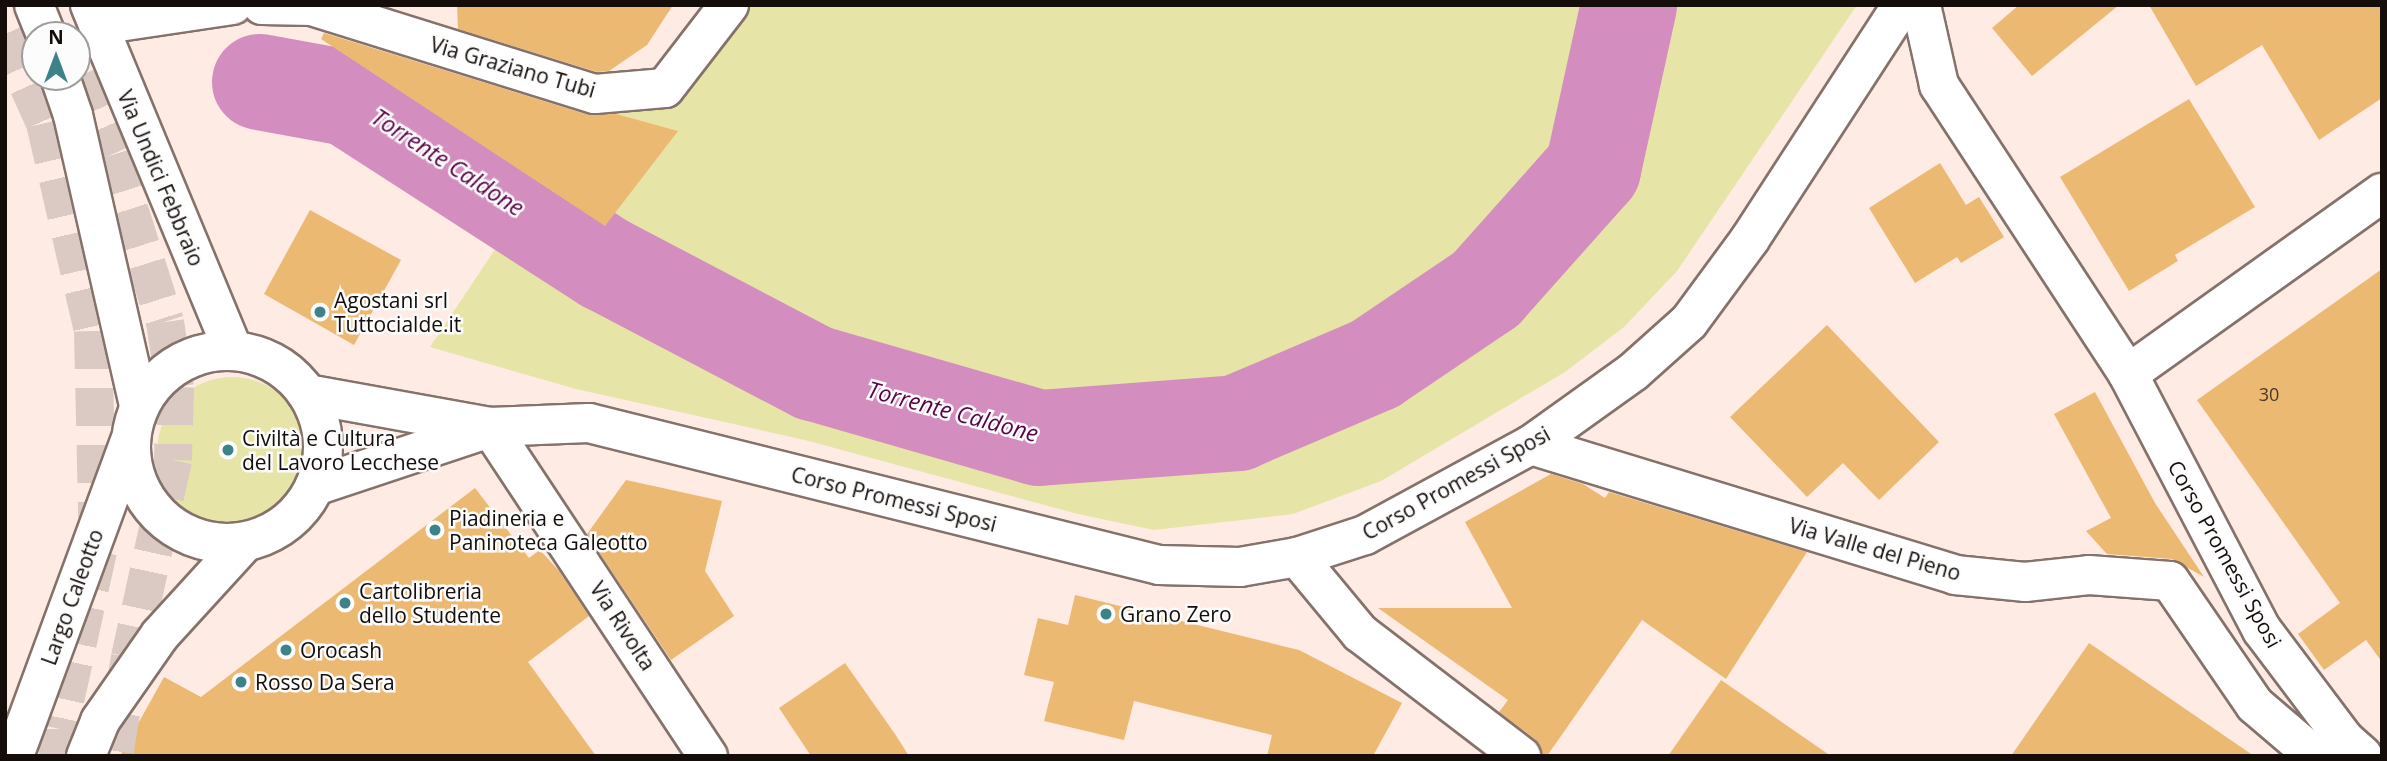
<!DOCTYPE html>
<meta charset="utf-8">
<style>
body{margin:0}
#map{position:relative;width:2387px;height:761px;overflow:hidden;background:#fdebe4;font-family:"Open Sans",sans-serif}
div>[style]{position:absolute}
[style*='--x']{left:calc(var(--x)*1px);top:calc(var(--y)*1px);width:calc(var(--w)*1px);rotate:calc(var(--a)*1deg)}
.green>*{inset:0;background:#e6e4a6}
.round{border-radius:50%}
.river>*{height:96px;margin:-48px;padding:0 48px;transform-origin:48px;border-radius:48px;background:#d38ebf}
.building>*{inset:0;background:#ecb973}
.highway-tunnel>*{height:38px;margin-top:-19px;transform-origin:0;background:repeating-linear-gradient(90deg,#dacac3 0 38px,transparent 0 57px)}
.roads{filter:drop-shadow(2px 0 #85726a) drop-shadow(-2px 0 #85726a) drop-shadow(0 2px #85726a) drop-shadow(0 -2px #85726a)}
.minor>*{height:38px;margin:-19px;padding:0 19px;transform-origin:19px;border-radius:19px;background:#fff}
.minor>.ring{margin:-19px;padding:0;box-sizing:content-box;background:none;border:38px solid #fff;border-radius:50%}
.dots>*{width:19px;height:19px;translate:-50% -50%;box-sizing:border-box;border:4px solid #fcfcfc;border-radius:50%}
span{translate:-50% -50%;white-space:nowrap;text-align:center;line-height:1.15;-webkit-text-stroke:5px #fcfcfc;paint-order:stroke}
.number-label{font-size:18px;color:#4a3824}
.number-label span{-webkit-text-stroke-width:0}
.street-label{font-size:21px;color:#140d0a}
.poi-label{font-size:21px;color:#140d0a}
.left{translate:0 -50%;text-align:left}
.water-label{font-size:23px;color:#590349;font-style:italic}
.frame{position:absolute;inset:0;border:7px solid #140d0a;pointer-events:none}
.north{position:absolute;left:21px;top:21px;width:70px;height:70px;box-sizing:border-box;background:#fcfcfc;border:2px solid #9f9c9b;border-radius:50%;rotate:0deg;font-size:19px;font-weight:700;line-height:28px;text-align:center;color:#140d0a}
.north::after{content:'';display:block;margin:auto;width:24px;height:32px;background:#3b8388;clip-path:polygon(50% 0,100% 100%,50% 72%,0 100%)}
</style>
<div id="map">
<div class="green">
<i style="clip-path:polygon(729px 5px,1857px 5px,1677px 271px,1624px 327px,1565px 372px,1381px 481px,1293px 514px,1154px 530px,1078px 514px,805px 440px,576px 389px,430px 347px,601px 90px,638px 93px)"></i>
<i class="round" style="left:157px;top:377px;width:150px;height:150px"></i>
</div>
<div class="river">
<i style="--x:260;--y:82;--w:89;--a:10.3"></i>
<i style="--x:348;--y:98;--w:307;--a:32.8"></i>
<i style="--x:606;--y:264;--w:235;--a:27.7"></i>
<i style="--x:814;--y:373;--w:234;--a:16.1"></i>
<i style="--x:1039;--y:438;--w:199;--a:-4.3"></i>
<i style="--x:1237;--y:423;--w:150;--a:-23.1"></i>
<i style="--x:1375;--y:364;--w:134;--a:-34"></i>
<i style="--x:1486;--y:289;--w:161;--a:-48.3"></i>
<i style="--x:1593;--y:169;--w:168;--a:-77.6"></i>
</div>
<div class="building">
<i style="clip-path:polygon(457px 5px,673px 5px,647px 45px,609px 71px,597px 72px,458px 29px)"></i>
<i style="clip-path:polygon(2019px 5px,2119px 5px,2032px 76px,1992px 28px)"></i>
<i style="clip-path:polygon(2149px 5px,2382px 5px,2382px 98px,2319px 140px,2262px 45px,2196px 86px)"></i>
<i style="clip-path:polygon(324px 33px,589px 115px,616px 114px,678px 131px,605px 226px,321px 39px)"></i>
<i style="clip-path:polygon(2189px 99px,2255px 207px,2175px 255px,2178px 261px,2129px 291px,2060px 177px)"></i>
<i style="clip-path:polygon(1940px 163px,1966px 205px,1979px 197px,2004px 237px,1961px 263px,1957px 257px,1915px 283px,1869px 208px)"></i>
<i style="clip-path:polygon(310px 210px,401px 260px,354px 345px,264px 294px)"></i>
<i style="clip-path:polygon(2382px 269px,2382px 662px,2366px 640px,2324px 670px,2298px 634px,2340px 603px,2197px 400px)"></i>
<i style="clip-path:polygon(1827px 325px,1939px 442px,1879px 500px,1843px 463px,1807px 497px,1730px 417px)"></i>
<i style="clip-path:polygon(2095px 392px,2155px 503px,2204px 577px,2172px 559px,2107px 554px,2086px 531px,2111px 518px,2054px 414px)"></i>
<i style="clip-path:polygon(1551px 474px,1583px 484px,1605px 498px,1609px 492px,1807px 552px,1726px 679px,1642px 620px,1547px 756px,1542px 756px,1535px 739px,1499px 712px,1508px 700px,1378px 608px,1512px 608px,1465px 522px)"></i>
<i style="clip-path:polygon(626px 480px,722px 501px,705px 571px,734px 616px,671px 660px,587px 534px)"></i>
<i style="clip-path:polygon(475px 488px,529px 558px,540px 550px,559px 571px,589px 616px,528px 662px,596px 756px,120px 756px,164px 677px,201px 697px)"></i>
<i style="clip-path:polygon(1075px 595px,1299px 650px,1402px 703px,1373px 756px,1267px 756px,1272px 735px,1134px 701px,1124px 740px,1044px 721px,1054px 682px,1024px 675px,1038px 618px,1068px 625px)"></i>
<i style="clip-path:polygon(2089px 643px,2254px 756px,2011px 756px)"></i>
<i style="clip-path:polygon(845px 663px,895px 734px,909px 756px,811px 756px,779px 708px)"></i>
<i style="clip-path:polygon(1721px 680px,1831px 756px,1668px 756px)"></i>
</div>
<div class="highway-tunnel">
<i style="--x:5;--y:34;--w:98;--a:65.8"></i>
<i style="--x:45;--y:123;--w:213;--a:77"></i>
<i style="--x:93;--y:331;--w:220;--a:88.7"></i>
<i style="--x:98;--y:551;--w:182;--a:102.4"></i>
<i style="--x:59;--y:729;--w:27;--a:92"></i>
<i style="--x:77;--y:77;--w:85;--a:65.8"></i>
<i style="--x:112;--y:155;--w:175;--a:72.4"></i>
<i style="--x:165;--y:322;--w:66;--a:81.3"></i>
<i style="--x:175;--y:387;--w:73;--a:91.6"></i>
<i style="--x:173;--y:460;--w:202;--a:102.3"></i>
<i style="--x:130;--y:657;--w:100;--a:99.2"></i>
</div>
<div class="roads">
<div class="minor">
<i style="--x:34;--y:5;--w:32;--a:68"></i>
<i style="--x:90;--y:5;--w:373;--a:67.5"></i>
<i style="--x:262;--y:5;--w:50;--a:1.1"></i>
<i style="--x:312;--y:6;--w:296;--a:17.3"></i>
<i style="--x:595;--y:94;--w:70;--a:-4.9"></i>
<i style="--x:665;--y:88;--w:105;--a:-52.4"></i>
<i style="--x:1921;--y:5;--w:82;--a:77.3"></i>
<i style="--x:1939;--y:85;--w:345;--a:56.8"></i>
<i style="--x:2128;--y:374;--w:289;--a:62.4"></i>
<i style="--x:2262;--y:630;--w:136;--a:53"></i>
<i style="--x:2344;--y:739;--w:25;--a:42"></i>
<i style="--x:99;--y:25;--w:135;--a:-8.5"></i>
<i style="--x:60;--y:77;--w:40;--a:71.1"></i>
<i style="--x:73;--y:115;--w:298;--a:77.2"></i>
<i class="ring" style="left:131px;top:351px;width:154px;height:154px"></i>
<i style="--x:2128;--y:374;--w:312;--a:-35.5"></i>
<i style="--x:307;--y:394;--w:186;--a:10.2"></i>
<i style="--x:490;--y:427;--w:99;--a:-2.3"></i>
<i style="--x:589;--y:423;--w:587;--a:13.99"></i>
<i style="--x:1159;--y:565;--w:81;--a:1.4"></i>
<i style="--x:1240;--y:567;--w:58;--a:-10"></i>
<i style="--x:1297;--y:557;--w:71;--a:-17.9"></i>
<i style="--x:1365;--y:535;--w:189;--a:-28.5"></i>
<i style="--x:1531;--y:445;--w:125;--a:-35.6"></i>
<i style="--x:1633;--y:372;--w:75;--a:-41.8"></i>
<i style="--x:1689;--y:322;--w:103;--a:-53.7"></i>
<i style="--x:1750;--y:239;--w:279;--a:-57"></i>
<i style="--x:490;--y:427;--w:395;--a:56.5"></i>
<i style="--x:1531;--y:445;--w:443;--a:17"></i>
<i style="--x:1955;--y:575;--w:70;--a:5.7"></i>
<i style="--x:2025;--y:582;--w:64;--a:-6.2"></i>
<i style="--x:2089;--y:575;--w:81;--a:4.2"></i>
<i style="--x:2170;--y:581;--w:150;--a:55.6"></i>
<i style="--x:2255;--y:705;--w:79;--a:40.4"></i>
<i style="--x:315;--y:486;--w:180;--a:-18.4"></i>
<i style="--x:1297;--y:557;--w:99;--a:50.3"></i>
<i style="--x:1360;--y:633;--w:203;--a:37.4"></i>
<i style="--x:14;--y:756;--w:337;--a:-69.8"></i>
<i style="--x:86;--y:756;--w:38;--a:-68"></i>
<i style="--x:100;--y:721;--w:105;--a:-55.1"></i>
<i style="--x:160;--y:635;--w:126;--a:-47.6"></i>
</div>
</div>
<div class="dots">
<i style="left:320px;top:312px;background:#3b8388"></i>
<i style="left:228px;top:450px;background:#3b8388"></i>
<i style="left:435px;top:530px;background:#3b8388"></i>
<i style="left:345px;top:603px;background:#3b8388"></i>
<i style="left:1106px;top:614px;background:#3b8388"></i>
<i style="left:286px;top:650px;background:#3b8388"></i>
<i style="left:241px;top:682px;background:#3b8388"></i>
</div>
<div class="number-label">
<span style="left:2269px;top:394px">30</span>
</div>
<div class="street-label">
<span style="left:513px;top:67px;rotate:16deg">Via Graziano Tubi</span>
<span style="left:161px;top:178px;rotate:67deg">Via Undici Febbraio</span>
<span style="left:1456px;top:483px;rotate:-29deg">Corso Promessi Sposi</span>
<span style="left:894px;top:499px;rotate:14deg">Corso Promessi Sposi</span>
<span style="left:1875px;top:549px;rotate:16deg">Via Valle del Pieno</span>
<span style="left:2225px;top:554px;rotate:61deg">Corso Promessi Sposi</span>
<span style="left:72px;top:597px;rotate:-70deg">Largo Caleotto</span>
<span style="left:623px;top:626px;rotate:57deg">Via Rivolta</span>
</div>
<div class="poi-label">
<span class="left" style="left:334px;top:312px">Agostani srl<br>Tuttocialde.it</span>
<span class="left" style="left:242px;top:450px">Civiltà e Cultura<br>del Lavoro Lecchese</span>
<span class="left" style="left:449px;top:530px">Piadineria e<br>Paninoteca Galeotto</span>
<span class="left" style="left:359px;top:603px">Cartolibreria<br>dello Studente</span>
<span class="left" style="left:1120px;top:614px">Grano Zero</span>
<span class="left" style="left:300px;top:650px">Orocash</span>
<span class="left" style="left:255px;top:682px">Rosso Da Sera</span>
</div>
<div class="water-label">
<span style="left:448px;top:162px;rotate:33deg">Torrente Caldone</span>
<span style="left:953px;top:411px;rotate:15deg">Torrente Caldone</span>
</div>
<div class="frame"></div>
<div class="north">N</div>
</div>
